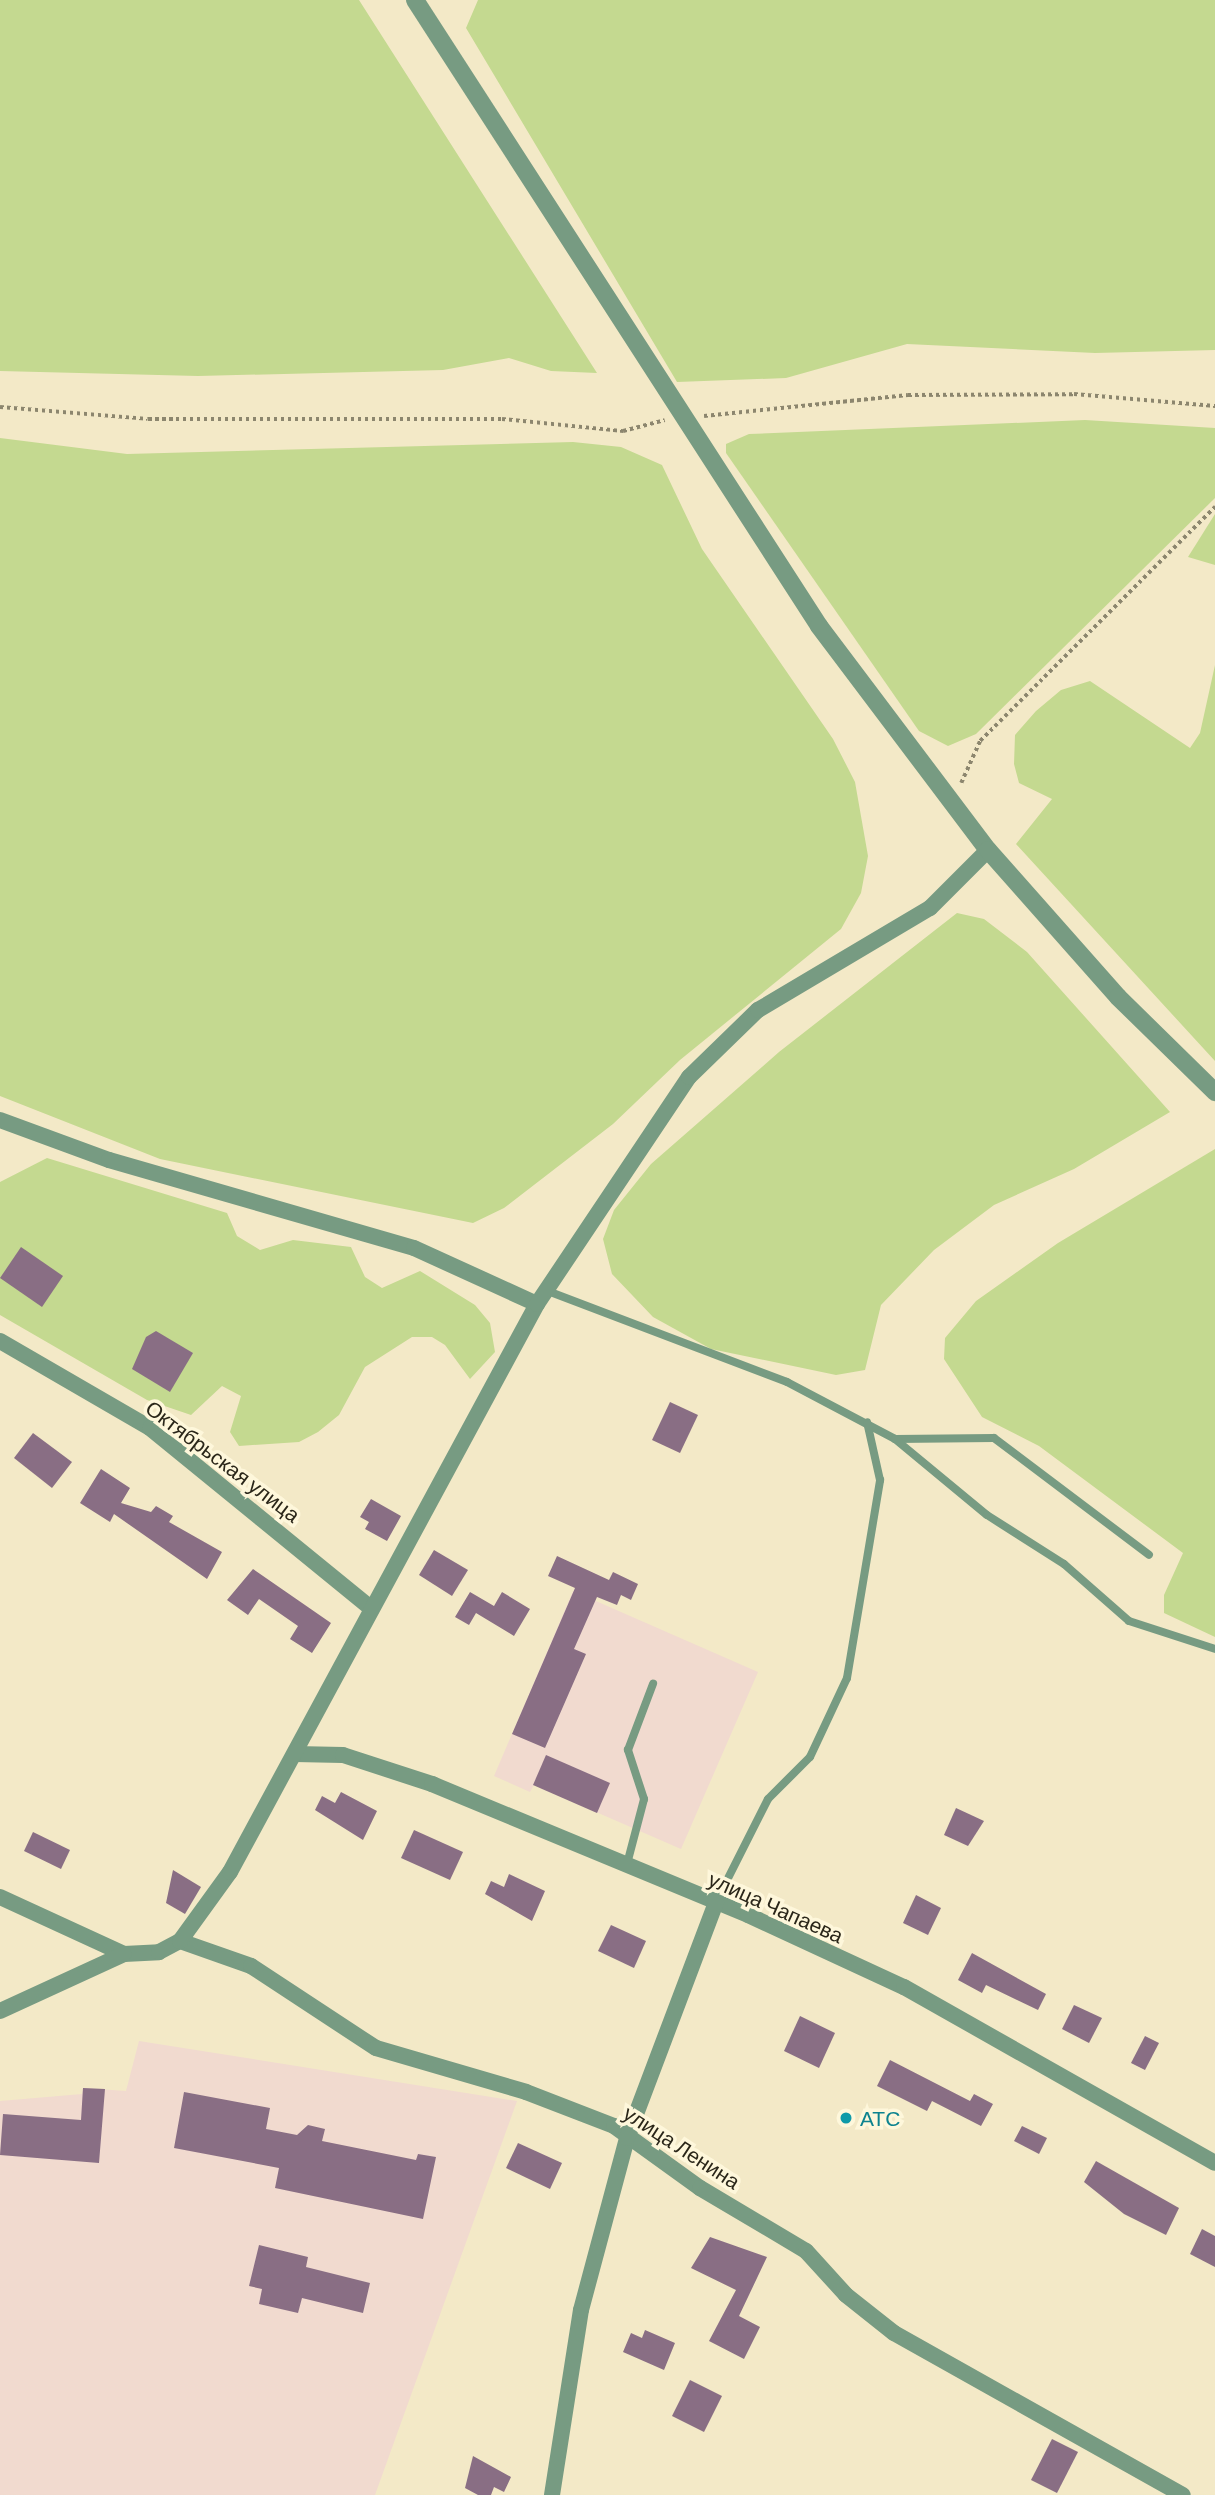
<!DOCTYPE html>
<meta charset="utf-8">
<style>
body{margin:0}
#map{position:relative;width:1215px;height:2495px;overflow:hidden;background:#f3e9c7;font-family:Barlow,sans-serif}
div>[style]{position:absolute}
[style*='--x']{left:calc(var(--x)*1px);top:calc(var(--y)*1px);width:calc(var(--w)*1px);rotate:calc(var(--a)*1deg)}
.industrial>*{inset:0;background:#f1dacf}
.green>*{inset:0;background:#c4d990}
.building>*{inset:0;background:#896e84}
.path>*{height:3.5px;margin-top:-1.75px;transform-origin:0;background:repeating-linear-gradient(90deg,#8c866e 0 3.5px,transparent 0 7px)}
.service>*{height:8px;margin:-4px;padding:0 4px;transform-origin:4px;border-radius:4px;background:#779b82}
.minor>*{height:16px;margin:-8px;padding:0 8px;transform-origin:8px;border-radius:8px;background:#779b82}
.tertiary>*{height:18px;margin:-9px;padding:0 9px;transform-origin:9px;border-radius:9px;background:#779b82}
.dots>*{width:19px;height:19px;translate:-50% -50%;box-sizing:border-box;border:4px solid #fef7db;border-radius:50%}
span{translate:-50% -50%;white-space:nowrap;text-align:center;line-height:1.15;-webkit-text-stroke:7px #fef7db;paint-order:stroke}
.street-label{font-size:21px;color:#2a2619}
.culture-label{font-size:21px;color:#0d838f}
.left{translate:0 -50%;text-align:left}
</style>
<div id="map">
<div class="industrial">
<i style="clip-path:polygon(573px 1591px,758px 1672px,681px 1849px,534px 1785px,530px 1792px,494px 1776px)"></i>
<i style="clip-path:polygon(139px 2041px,517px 2101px,375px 2495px,0 2495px,0 2101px,82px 2094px,83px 2088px,126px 2091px)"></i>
</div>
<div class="green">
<i style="clip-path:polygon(0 0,359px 0,597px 373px,551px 371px,509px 358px,443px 370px,198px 376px,0 371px)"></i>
<i style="clip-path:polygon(478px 0,1215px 0,1215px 350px,1095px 353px,907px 344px,786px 378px,677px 382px,466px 28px)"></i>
<i style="clip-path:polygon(1085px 420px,1215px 428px,1215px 498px,976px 734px,948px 746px,919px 731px,726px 453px,726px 444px,749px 434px)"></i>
<i style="clip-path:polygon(0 438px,127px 454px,573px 442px,621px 447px,662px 465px,702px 549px,833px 739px,855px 782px,868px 856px,861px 893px,841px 929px,680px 1060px,613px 1124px,504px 1208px,473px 1223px,160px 1159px,0 1096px)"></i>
<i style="clip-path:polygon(1215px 514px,1215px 565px,1188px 557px)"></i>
<i style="clip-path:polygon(1215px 665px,1215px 1061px,1016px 844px,1052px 799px,1019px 783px,1014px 764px,1015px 735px,1036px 711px,1061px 690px,1090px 681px,1190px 748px,1200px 733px)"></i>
<i style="clip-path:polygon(957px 913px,984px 919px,1027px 952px,1170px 1112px,1074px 1169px,994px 1205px,934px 1250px,881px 1305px,865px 1370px,836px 1375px,711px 1349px,653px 1317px,612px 1274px,603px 1239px,614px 1210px,651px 1164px,779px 1052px)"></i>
<i style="clip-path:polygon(1215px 1149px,1215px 1637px,1164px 1613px,1164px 1595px,1183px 1553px,1039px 1446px,982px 1417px,944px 1359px,945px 1338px,976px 1301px,1058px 1243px)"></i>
<i style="clip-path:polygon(47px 1158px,227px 1213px,237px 1236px,260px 1250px,293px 1240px,351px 1247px,365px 1277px,382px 1288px,420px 1271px,475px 1305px,490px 1323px,495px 1352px,470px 1379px,445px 1345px,432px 1337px,412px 1337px,365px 1367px,339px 1415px,318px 1432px,299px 1442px,239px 1446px,230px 1432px,241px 1396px,222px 1386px,191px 1415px,147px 1400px,0 1315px,0 1182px)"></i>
</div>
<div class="building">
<i style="clip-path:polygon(21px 1247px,63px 1276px,42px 1307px,0 1278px)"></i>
<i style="clip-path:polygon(156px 1331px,193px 1353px,170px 1392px,132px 1369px,146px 1337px)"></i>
<i style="clip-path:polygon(670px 1402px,698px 1415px,680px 1453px,652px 1440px)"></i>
<i style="clip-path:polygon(33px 1433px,72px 1462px,52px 1488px,14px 1458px)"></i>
<i style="clip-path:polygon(101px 1469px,130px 1488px,121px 1503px,151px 1512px,156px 1506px,173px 1516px,169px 1522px,222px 1552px,207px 1579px,114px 1514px,110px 1522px,80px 1503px)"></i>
<i style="clip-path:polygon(371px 1499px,401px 1516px,387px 1541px,365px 1529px,369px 1522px,360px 1517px)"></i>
<i style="clip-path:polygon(434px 1550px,468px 1570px,452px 1596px,419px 1575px)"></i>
<i style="clip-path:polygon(557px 1556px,609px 1580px,613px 1572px,638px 1584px,631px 1600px,621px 1595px,617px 1605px,597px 1597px,574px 1649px,586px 1654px,545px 1748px,512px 1734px,575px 1588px,548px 1576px)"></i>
<i style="clip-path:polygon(253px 1569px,331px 1623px,312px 1653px,290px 1639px,298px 1626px,259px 1599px,248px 1615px,227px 1600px)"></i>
<i style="clip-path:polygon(470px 1592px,494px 1606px,502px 1592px,530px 1609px,514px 1636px,476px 1613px,469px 1625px,455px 1617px)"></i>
<i style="clip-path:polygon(546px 1755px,610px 1783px,597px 1813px,533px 1785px)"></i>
<i style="clip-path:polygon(341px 1792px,377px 1811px,363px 1840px,315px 1810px,322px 1796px,335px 1803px)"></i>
<i style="clip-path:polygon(956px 1808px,984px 1821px,968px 1846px,944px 1835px)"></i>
<i style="clip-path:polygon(414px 1830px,463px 1852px,450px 1880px,401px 1858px)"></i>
<i style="clip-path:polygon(33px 1832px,70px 1850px,61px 1869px,24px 1851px)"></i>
<i style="clip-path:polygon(173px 1870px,201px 1887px,185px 1914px,166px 1903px)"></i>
<i style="clip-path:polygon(509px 1874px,545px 1891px,532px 1921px,485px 1894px,491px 1881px,504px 1887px)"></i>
<i style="clip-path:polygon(916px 1895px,941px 1908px,928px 1935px,903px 1923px)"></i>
<i style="clip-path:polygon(611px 1925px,646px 1941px,634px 1968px,598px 1951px)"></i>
<i style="clip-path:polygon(972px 1953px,1046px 1994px,1038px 2010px,986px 1985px,982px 1993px,958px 1980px)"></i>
<i style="clip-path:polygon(1074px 2005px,1102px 2018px,1089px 2043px,1062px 2029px)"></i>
<i style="clip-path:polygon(800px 2016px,835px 2033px,819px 2068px,784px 2051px)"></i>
<i style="clip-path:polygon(1145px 2036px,1159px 2043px,1145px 2070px,1131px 2063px)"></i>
<i style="clip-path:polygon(890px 2060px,970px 2101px,974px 2094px,993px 2104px,981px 2126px,932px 2101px,927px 2111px,877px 2086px)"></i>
<i style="clip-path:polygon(83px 2088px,105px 2089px,99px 2163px,0 2155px,3px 2114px,81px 2120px)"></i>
<i style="clip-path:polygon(184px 2092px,270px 2108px,266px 2129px,297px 2135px,308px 2125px,325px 2129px,322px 2141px,416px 2160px,418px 2154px,436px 2157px,423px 2219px,275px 2188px,279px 2168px,174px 2148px)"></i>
<i style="clip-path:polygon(1022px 2126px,1047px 2138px,1039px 2154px,1014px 2141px)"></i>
<i style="clip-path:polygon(518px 2143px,562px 2163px,550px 2189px,506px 2168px)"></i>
<i style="clip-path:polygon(1096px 2161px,1179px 2208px,1166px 2235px,1124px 2214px,1084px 2182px)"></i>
<i style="clip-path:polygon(1202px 2229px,1215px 2236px,1215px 2267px,1190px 2254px)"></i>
<i style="clip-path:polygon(710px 2237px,767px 2257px,739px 2316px,760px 2327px,744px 2359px,709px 2341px,736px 2290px,691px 2268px)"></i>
<i style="clip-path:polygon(259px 2245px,308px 2257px,306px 2267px,370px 2283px,363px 2313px,302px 2298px,298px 2313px,259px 2304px,262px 2289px,249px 2286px)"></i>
<i style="clip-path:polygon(645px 2330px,675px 2343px,664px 2370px,623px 2352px,631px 2333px,642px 2338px)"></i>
<i style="clip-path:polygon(690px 2380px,722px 2396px,704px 2432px,672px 2416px)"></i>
<i style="clip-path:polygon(1052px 2439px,1078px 2452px,1057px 2493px,1031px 2480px)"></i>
<i style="clip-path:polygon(473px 2456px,511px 2477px,504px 2492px,494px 2487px,491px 2495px,478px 2495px,465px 2488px)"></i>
</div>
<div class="path">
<i style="--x:0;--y:407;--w:148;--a:4.6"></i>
<i style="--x:148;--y:419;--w:354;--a:0"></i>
<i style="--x:502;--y:419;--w:122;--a:5.7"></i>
<i style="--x:623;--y:431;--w:43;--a:-14.7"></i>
<i style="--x:704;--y:416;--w:205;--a:-5.9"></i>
<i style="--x:908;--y:395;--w:166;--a:-0.3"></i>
<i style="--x:1074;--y:394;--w:142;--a:4.9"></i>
<i style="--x:961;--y:783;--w:46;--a:-65.7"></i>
<i style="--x:980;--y:741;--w:332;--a:-44.9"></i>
</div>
<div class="service">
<i style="--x:545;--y:1290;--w:259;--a:20.8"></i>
<i style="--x:787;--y:1382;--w:122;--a:27.8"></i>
<i style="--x:895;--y:1439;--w:99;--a:-0.6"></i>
<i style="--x:994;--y:1438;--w:194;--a:37"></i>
<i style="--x:895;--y:1439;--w:119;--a:39.6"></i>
<i style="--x:987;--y:1515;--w:91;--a:32.5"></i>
<i style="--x:1064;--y:1564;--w:86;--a:41.2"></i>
<i style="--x:1129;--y:1621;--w:90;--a:18"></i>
<i style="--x:627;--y:1864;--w:67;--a:-75.3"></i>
<i style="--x:644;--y:1799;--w:52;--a:-108.1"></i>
<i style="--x:628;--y:1750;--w:71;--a:-69.3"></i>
<i style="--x:716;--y:1902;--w:115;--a:-63.2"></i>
<i style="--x:768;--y:1799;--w:59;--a:-45"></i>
<i style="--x:810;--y:1757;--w:87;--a:-64.9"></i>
<i style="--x:847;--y:1678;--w:201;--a:-80.5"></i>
<i style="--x:880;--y:1480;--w:59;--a:-102.6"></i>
</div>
<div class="minor">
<i style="--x:0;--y:1120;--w:116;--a:20.2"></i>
<i style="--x:109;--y:1160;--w:317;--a:16.1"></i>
<i style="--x:414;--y:1248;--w:135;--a:24.5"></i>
<i style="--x:0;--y:1341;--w:173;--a:30.1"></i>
<i style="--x:150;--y:1428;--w:286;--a:39.2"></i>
<i style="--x:295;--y:1754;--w:48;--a:1.2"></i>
<i style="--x:343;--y:1755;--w:94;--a:18"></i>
<i style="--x:432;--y:1784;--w:342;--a:22.5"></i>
<i style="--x:748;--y:1915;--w:172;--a:24.8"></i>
<i style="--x:904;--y:1987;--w:357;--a:29.5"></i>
<i style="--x:0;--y:1897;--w:136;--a:24.7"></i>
<i style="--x:124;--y:1954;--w:35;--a:-3"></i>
<i style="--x:159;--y:1952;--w:24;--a:-28"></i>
<i style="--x:180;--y:1941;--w:75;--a:19.4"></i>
<i style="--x:251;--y:1966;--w:149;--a:33.3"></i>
<i style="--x:376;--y:2048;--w:156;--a:16.3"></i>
<i style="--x:526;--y:2092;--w:94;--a:21.1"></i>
<i style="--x:614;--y:2126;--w:106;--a:35.8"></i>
<i style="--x:700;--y:2188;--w:123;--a:30.7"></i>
<i style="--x:806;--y:2251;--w:59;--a:47.7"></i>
<i style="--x:846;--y:2295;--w:61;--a:38.4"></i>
<i style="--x:894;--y:2333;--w:331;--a:29.3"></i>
<i style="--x:180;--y:1941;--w:85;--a:-54.1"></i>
<i style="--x:230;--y:1872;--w:646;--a:-61.61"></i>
<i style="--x:537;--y:1304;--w:273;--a:-56.2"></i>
<i style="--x:689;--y:1077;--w:96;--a:-44.2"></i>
<i style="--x:758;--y:1010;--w:200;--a:-30.7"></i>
<i style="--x:930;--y:908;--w:82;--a:-45"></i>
<i style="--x:0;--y:2011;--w:136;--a:-24.7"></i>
<i style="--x:552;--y:2495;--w:187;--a:-81.1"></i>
<i style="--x:581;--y:2310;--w:178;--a:-75"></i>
<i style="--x:627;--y:2138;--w:252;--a:-69.3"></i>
</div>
<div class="tertiary">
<i style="--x:415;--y:0;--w:745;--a:57.16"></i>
<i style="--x:819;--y:626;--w:281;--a:53"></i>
<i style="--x:988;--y:850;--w:196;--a:48.5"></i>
<i style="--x:1118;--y:997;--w:136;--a:44.4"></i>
</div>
<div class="dots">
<i style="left:846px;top:2118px;background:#0f9aa8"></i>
</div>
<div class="street-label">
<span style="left:223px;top:1461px;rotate:37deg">Октябрьская улица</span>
<span style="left:776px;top:1907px;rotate:24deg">улица Чапаева</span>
<span style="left:682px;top:2147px;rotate:33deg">улица Ленина</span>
</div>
<div class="culture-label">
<span class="left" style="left:860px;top:2118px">АТС</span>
</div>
</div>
